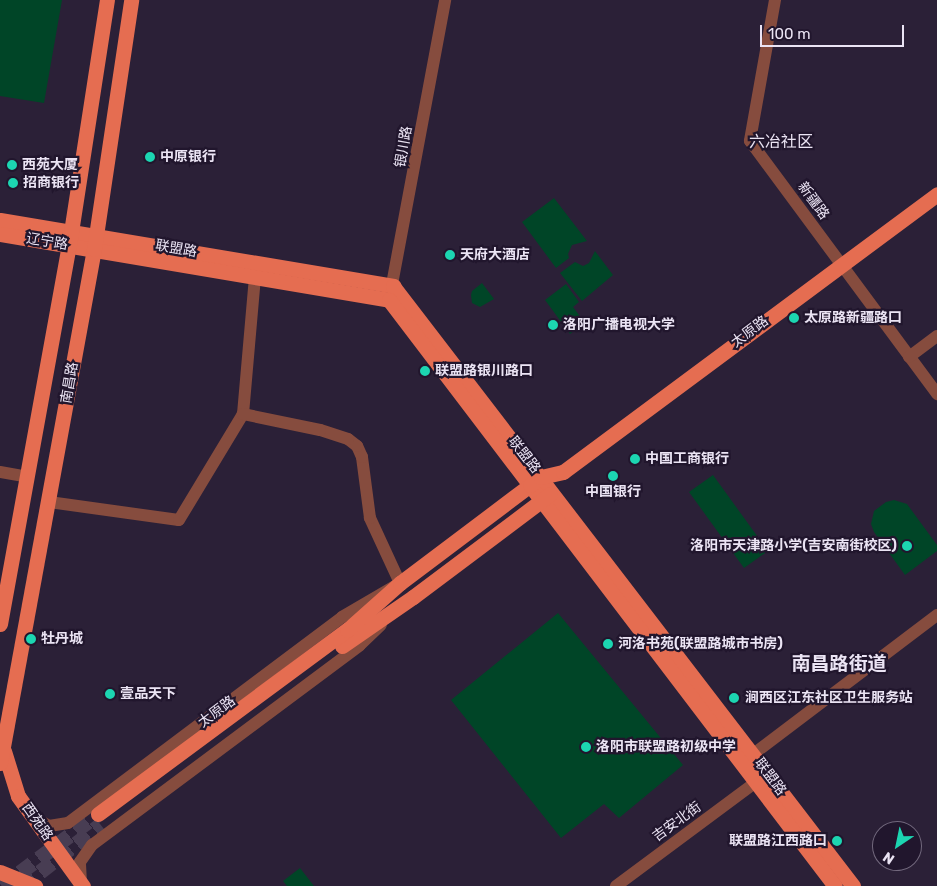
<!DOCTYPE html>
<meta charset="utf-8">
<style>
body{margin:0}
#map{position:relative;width:937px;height:886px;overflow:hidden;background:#2b2037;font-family:Rubik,"Noto Sans SC",sans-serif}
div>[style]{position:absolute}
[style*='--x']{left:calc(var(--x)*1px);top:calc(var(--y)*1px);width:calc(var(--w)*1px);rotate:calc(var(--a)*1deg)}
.green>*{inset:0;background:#004527}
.major-tunnel>*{height:15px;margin-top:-7.5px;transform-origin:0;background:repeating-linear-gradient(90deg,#483d53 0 15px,transparent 0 23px)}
.minor>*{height:12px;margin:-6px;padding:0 6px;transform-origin:6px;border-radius:6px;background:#864c3e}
.major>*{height:15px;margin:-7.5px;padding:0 7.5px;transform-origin:7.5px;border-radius:7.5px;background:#e56d51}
.dots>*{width:14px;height:14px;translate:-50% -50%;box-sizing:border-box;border:2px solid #21162d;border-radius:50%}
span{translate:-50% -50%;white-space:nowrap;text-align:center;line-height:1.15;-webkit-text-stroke:4.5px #21162d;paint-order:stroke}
.street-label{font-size:14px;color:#ebe4f4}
.poi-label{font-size:14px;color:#ebe4f4;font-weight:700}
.left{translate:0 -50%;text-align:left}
.right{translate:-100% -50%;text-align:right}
.quarter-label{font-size:16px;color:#ebe4f4}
.district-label{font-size:19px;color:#ebe4f4;font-weight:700}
.north{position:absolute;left:872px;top:821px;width:50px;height:50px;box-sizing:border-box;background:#21162d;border:1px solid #72687d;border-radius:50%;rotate:214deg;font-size:14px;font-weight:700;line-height:20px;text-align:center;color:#ebe4f4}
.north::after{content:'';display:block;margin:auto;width:18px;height:22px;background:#1cd5b1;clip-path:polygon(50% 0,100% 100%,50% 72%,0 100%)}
.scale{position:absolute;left:760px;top:25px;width:144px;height:22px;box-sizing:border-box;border:2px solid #ebe4f4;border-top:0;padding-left:6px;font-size:15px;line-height:18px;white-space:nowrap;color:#ebe4f4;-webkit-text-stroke:4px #21162d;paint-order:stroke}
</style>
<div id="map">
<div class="green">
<i style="clip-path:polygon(0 0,62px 0,44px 103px,0 96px)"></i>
<i style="clip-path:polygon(554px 198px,587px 241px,572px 245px,568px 254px,569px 258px,556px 268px,522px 222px)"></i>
<i style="clip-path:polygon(595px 251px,613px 275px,582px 301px,560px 273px,575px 262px,583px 266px,589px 263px)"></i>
<i style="clip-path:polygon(482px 283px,494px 299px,480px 307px,472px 303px,471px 295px,472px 291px)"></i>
<i style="clip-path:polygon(566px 284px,579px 302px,573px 307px,585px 323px,570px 334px,545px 300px)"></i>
<i style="clip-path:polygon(713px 475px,768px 551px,744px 568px,689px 492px)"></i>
<i style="clip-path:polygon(894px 500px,907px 504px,937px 545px,937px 551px,905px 575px,874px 532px,871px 524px,874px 511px,886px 502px)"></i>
<i style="clip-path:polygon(558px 613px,683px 765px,619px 818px,604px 804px,561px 838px,451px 700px)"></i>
<i style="clip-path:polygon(300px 868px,314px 886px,287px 886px,283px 881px)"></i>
</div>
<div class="major-tunnel">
<i style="--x:2;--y:886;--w:120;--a:-36.9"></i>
<i style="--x:22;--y:886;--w:100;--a:-38.1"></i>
</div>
<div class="minor">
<i style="--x:775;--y:0;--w:143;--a:100.1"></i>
<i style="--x:750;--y:141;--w:315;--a:53.5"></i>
<i style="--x:390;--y:295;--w:300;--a:-79.4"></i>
<i style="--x:909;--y:357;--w:35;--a:-37"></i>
<i style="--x:0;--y:472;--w:27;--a:10"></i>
<i style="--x:49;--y:502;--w:131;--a:7.9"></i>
<i style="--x:179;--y:520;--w:124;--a:-58.9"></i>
<i style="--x:243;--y:414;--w:138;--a:-85"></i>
<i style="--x:752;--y:755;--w:232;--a:-37.1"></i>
<i style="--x:35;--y:818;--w:16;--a:30"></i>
<i style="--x:49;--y:826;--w:19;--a:-9"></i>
<i style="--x:68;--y:823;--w:343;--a:-36.9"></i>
<i style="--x:342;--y:617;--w:67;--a:-30.4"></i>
<i style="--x:400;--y:583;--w:72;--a:-114.8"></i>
<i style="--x:370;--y:518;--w:62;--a:-97.5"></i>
<i style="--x:362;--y:457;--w:12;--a:-114"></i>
<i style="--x:357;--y:446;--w:11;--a:-142"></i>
<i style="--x:348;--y:439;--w:29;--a:-162"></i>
<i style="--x:320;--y:430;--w:79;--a:-168.3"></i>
<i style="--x:81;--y:883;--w:21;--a:-93"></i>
<i style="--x:80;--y:862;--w:21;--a:-55"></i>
<i style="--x:92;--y:845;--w:334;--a:-36.7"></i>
<i style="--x:360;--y:645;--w:29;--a:-44"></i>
<i style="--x:616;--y:886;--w:174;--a:-36.6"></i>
</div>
<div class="major">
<i style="--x:0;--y:220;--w:399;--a:9.5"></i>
<i style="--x:393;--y:286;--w:756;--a:52.52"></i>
<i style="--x:0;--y:234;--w:395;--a:9.6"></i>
<i style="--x:389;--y:300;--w:736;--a:52.73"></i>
<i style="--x:0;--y:624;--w:385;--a:-79.7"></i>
<i style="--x:69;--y:245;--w:248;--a:-81.2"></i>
<i style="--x:342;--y:646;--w:86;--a:-34.6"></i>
<i style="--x:413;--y:597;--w:171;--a:-36.9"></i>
<i style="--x:4;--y:751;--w:47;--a:72.7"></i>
<i style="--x:18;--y:796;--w:111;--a:54.2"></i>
<i style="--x:0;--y:763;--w:523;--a:-79.64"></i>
<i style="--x:94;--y:249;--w:252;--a:-81.5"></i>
<i style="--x:98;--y:814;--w:310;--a:-36.5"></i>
<i style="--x:347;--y:630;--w:71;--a:-41.6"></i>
<i style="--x:400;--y:583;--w:163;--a:-37"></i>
<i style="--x:530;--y:485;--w:14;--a:-36"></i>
<i style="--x:541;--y:477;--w:23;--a:-13"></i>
<i style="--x:563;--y:472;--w:466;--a:-36.6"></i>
<i style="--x:0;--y:872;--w:38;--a:22"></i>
</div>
<div class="dots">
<i style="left:150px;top:157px;background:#1cd5b1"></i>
<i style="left:12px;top:165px;background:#1cd5b1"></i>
<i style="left:13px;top:183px;background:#1cd5b1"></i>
<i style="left:450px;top:255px;background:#1cd5b1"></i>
<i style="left:794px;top:318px;background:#1cd5b1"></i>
<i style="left:553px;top:325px;background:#1cd5b1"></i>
<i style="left:425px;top:371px;background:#1cd5b1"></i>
<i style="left:635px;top:459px;background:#1cd5b1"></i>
<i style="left:613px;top:476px;background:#1cd5b1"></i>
<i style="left:907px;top:546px;background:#1cd5b1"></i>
<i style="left:31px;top:639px;background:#1cd5b1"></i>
<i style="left:608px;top:644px;background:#1cd5b1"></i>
<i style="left:110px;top:694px;background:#1cd5b1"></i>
<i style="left:734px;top:698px;background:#1cd5b1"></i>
<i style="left:586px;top:747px;background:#1cd5b1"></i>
<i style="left:837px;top:841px;background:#1cd5b1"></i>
</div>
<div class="street-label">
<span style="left:404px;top:147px;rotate:-80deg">银川路</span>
<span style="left:813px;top:201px;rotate:54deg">新疆路</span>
<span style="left:47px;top:242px;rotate:9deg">辽宁路</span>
<span style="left:176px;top:249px;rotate:10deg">联盟路</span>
<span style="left:750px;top:332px;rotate:-37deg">太原路</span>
<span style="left:70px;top:383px;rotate:-80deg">南昌路</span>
<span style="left:524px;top:455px;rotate:52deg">联盟路</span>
<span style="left:217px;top:712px;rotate:-37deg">太原路</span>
<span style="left:770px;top:777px;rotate:53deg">联盟路</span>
<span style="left:37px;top:822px;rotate:55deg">西苑路</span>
<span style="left:677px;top:822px;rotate:-36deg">吉安北街</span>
</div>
<div class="poi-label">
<span class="left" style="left:160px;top:157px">中原银行</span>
<span class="left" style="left:22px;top:165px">西苑大厦</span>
<span class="left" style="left:23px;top:183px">招商银行</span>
<span class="left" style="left:460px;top:255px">天府大酒店</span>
<span class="left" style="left:804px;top:318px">太原路新疆路口</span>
<span class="left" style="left:563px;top:325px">洛阳广播电视大学</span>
<span class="left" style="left:435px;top:371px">联盟路银川路口</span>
<span class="left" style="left:645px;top:459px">中国工商银行</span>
<span style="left:613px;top:492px">中国银行</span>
<span class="right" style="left:897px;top:546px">洛阳市天津路小学(吉安南街校区)</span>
<span class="left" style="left:41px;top:639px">牡丹城</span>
<span class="left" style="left:618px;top:644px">河洛书苑(联盟路城市书房)</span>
<span class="left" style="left:120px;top:694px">壹品天下</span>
<span class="left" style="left:745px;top:698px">涧西区江东社区卫生服务站</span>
<span class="left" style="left:596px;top:747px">洛阳市联盟路初级中学</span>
<span class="right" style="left:827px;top:841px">联盟路江西路口</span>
</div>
<div class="quarter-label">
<span style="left:781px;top:142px">六冶社区</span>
</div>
<div class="district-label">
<span style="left:839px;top:664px">南昌路街道</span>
</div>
<div class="north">N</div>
<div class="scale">100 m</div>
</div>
